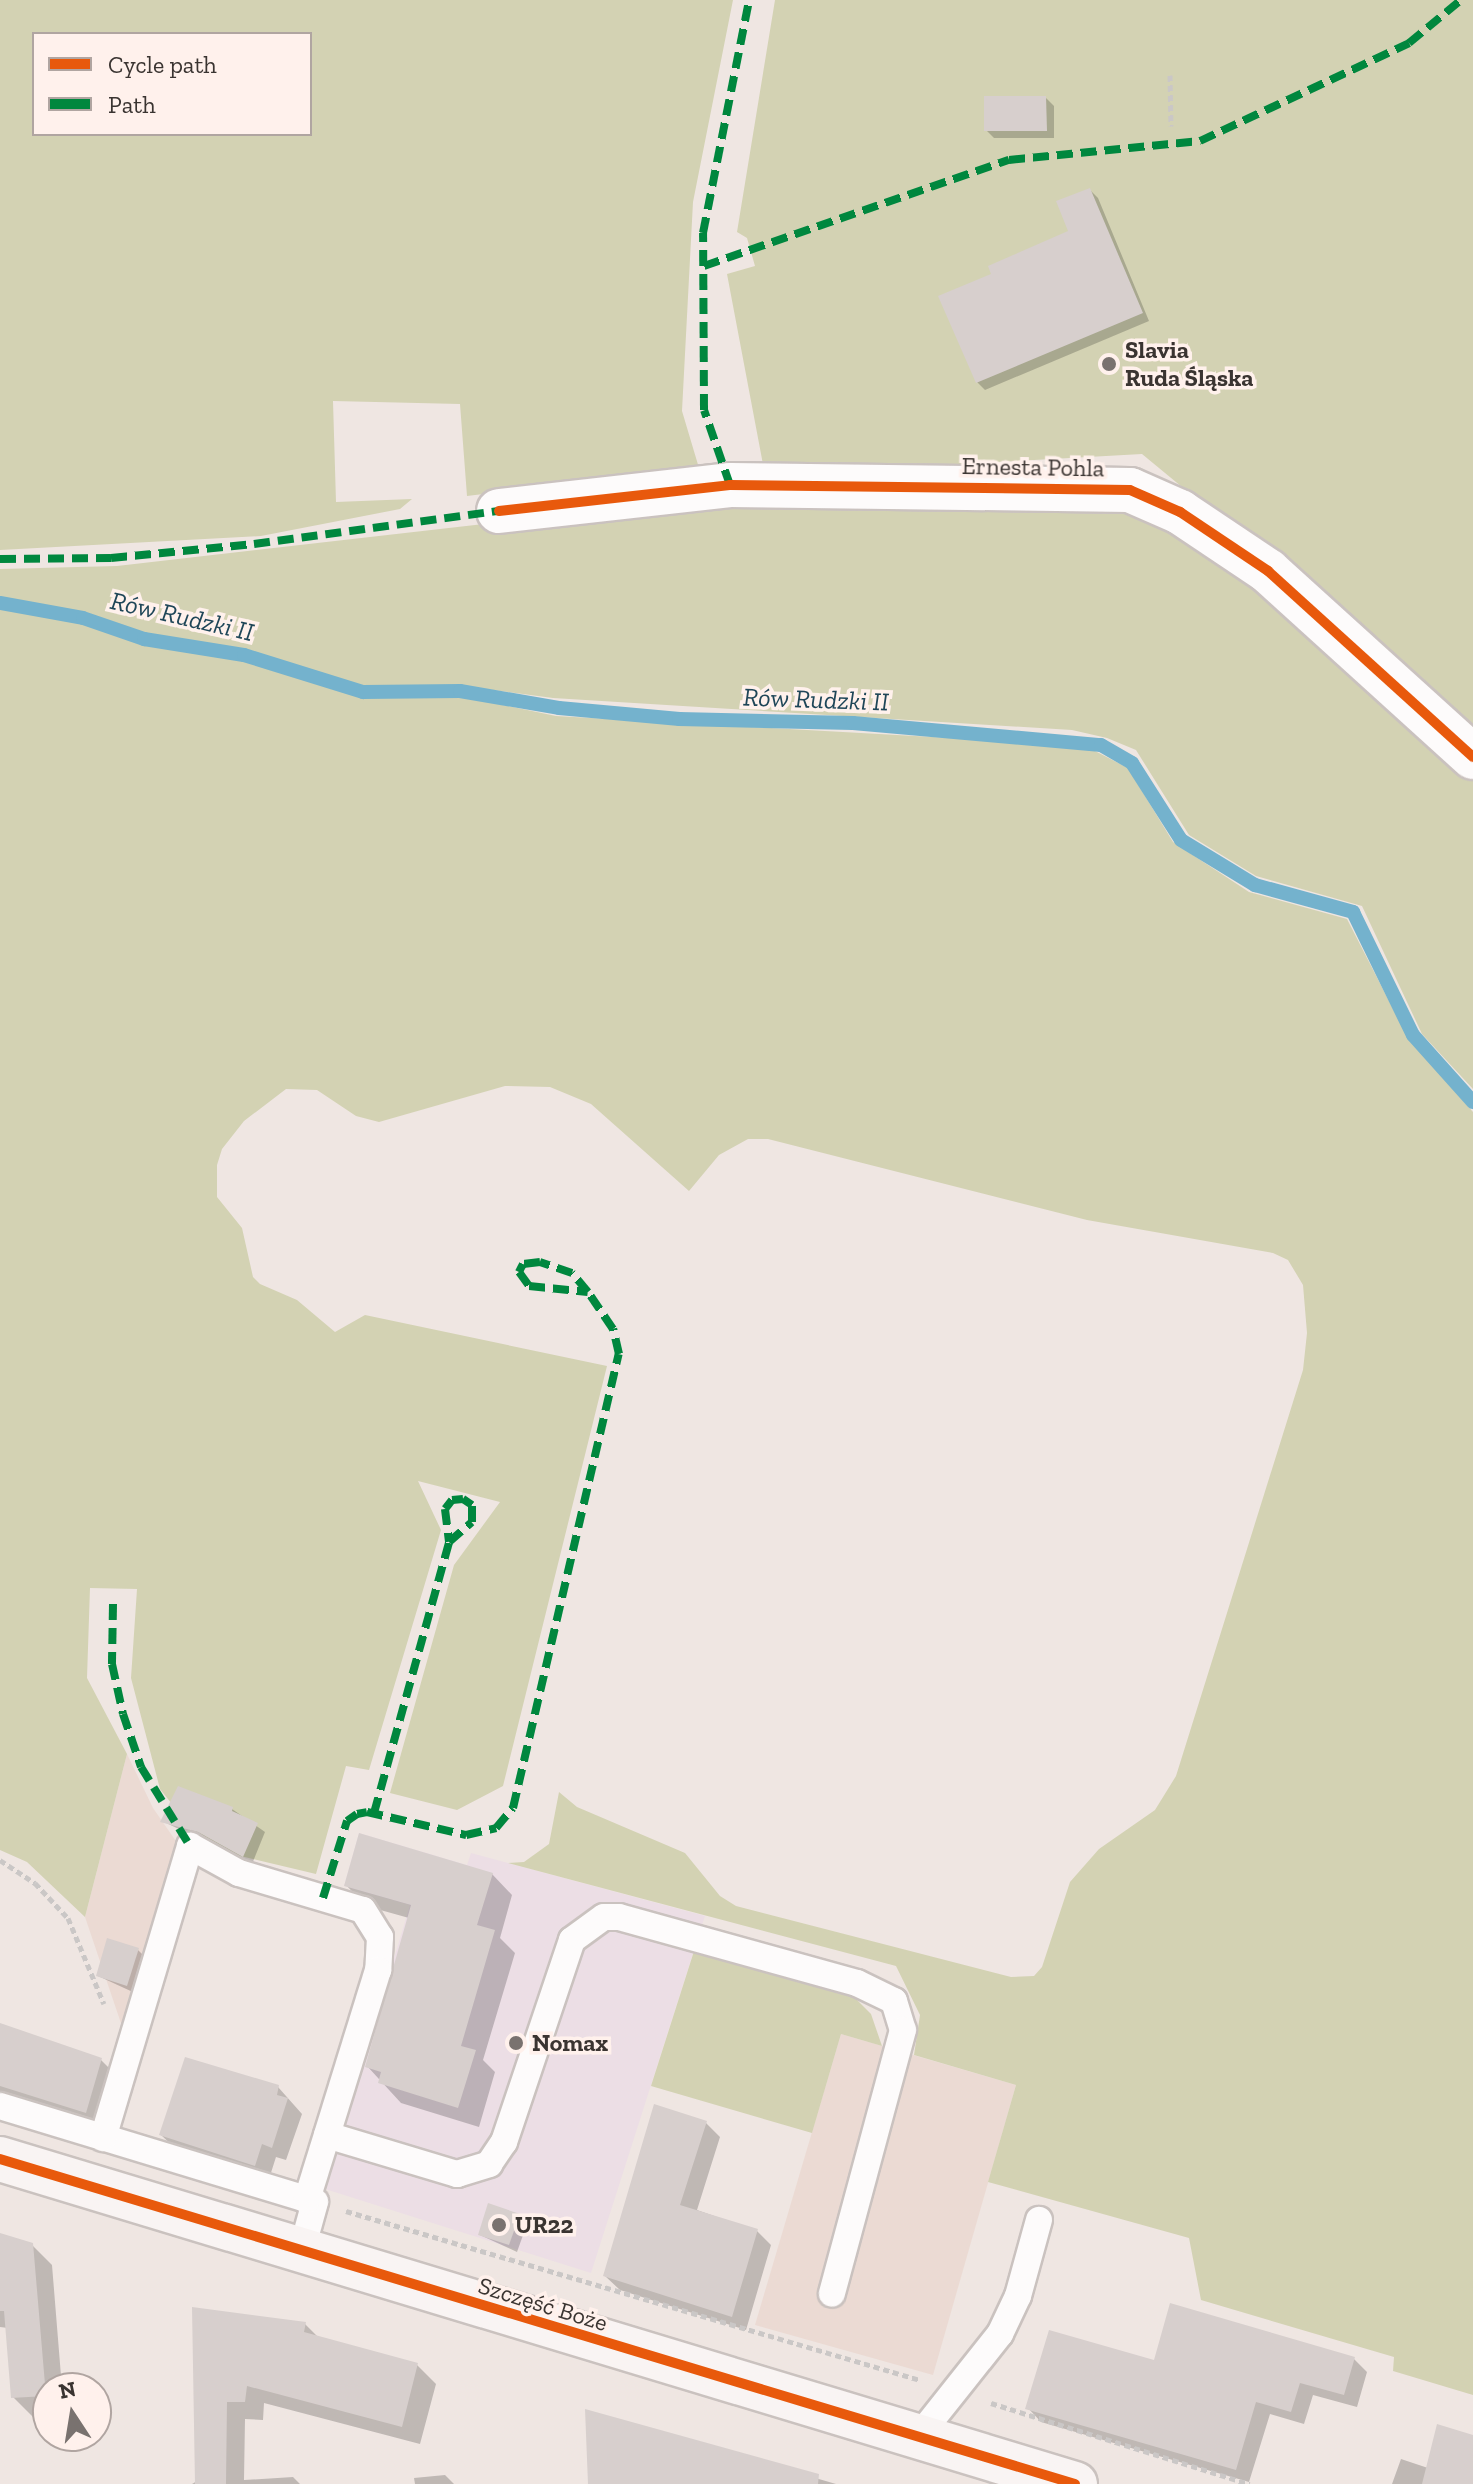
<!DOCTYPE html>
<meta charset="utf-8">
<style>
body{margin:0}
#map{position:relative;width:1473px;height:2484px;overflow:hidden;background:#efe6e2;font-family:"Zilla Slab",serif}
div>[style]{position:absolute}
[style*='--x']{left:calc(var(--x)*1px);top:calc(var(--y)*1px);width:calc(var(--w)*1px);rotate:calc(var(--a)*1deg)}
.commercial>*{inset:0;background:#ecdee5}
.built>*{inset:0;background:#ebdad3}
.green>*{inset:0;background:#d3d2b3}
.shadow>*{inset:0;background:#0003}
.stream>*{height:14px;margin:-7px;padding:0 7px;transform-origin:7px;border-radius:7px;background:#74b2cd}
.building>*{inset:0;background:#d7cfcd}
.path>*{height:5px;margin-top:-2.5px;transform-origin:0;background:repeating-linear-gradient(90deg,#cac7c6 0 6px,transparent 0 10px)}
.roads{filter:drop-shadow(2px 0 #cac2bf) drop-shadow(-2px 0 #cac2bf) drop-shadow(0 2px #cac2bf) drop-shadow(0 -2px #cac2bf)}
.lane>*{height:26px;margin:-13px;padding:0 13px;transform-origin:13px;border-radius:13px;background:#fdfbfb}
.street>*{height:44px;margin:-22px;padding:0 22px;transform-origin:22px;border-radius:22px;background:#fdfbfb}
.secondary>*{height:44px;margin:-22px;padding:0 22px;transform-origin:22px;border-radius:22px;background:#f9f4f3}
.quiet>*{height:8px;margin-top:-4px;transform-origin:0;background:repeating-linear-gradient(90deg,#00873e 0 16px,transparent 0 24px)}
.cycleway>*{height:10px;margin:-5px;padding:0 5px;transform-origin:5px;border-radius:5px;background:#e8590c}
.dots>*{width:22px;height:22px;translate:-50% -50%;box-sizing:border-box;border:4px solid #fff1ec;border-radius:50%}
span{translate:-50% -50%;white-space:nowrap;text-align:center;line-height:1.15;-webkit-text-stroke:7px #fff1ec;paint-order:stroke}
.poi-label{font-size:24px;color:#3a3431;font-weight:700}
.left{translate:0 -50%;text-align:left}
.street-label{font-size:24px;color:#3a3431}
.water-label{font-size:26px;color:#1f4658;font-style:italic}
.legend{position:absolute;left:32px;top:32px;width:280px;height:104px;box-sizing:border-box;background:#fff1ec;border:2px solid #b0a5a1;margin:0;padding:10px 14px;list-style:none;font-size:24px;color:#3a3431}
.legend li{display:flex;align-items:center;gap:16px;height:40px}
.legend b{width:40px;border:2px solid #b0a5a1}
.north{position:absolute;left:32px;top:2372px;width:80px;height:80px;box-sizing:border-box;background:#fff1ec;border:2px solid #b0a5a1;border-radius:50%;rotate:348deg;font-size:22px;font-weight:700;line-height:32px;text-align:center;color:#3a3431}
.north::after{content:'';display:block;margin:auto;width:28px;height:36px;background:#79726f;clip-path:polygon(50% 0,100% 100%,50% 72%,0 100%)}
</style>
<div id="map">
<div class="commercial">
<i style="clip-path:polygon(359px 1833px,467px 1865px,471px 1853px,705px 1916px,591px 2273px,325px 2189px,410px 1905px,344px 1886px)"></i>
</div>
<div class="built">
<i style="clip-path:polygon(127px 1754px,153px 1808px,180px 1847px,126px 2038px,85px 1917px)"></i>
<i style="clip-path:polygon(841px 2034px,1016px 2085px,933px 2375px,755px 2325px)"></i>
</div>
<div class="green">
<i style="clip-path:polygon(evenodd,0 0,733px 0,693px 202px,682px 411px,699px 468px,467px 496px,460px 404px,333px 401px,336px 502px,412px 499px,400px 509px,261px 536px,0 550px,0 0,34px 34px,310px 34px,310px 134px,34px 134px,34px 34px)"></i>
<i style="clip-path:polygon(775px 0,1473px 0,1473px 727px,1142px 454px,765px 475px,727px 274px,755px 266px,747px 238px,737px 232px)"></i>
<i style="clip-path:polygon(1114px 500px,1262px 580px,1473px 773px,1473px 1089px,1422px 1034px,1362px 906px,1256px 876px,1189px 835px,1136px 750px,1107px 738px,1072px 730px,553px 698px,462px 686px,363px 688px,248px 651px,145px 636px,89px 616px,0 601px,0 569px,117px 566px,649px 505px)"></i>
<i style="clip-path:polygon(0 609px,81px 622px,146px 644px,247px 660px,365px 698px,459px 696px,556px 716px,1039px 743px,1095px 751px,1128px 768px,1173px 842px,1249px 892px,1347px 919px,1408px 1038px,1473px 1112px,1473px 2395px,1393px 2371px,1394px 2357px,1201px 2300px,1189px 2238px,988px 2182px,1016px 2085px,914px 2055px,920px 2015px,896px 1966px,508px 1863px,524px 1862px,549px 1844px,559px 1792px,577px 1807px,685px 1853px,720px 1896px,736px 1906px,1011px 1977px,1034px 1976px,1042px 1967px,1070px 1882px,1099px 1849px,1155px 1810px,1176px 1776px,1303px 1370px,1307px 1333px,1303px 1285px,1288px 1260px,1273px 1253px,1087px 1220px,768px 1139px,748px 1139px,719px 1155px,689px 1191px,591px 1104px,550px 1087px,505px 1086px,379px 1122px,356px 1116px,317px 1090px,286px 1089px,244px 1121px,222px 1149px,217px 1165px,217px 1197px,242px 1228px,253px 1277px,260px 1284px,297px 1300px,335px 1332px,365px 1315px,607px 1366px,503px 1786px,457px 1810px,390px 1793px,454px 1565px,500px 1502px,418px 1481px,441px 1530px,369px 1770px,346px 1766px,316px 1874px,207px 1848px,160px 1789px,131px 1678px,137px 1589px,90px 1588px,87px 1678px,127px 1754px,85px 1917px,27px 1862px,0 1850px)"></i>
<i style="clip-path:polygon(695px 1948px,850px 1993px,871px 2014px,882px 2046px,841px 2034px,812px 2133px,651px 2086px)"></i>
</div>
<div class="shadow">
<i style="clip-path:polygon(1046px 98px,1054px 106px,1054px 138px,994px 138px,986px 130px)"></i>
<i style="clip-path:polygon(1090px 190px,1098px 198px,1149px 321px,985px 390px,977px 382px,994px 275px,1071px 232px)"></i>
<i style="clip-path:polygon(232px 1809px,265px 1832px,252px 1864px,162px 1821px)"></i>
<i style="clip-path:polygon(492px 1874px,512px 1895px,500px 1938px,515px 1953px,483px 2060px,495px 2072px,479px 2127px,401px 2103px,367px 2066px,409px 1918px,366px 1906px,346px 1885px)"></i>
<i style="clip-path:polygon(138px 1950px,146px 1958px,135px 1993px,98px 1976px)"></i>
<i style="clip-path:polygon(0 2026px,101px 2060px,118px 2077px,103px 2129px,0 2101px)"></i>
<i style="clip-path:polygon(278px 2087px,302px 2114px,286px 2160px,276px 2157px,269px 2179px,176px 2149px,161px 2135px)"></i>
<i style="clip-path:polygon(706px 2123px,720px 2137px,697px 2210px,757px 2231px,771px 2245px,746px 2330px,620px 2290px,605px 2276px)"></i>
<i style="clip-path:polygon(519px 2215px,527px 2224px,517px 2252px,480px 2235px)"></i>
<i style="clip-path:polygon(0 2236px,32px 2245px,52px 2265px,62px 2388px,48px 2388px,48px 2416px,33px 2417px,13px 2397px,8px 2328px,0 2327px)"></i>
<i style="clip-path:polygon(194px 2310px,305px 2324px,319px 2338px,417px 2365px,436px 2384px,420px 2444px,264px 2403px,263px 2420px,245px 2419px,244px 2480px,293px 2477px,300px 2484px,192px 2484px,197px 2481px)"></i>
<i style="clip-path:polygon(1354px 2359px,1367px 2372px,1357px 2407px,1313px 2395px,1304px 2424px,1270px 2414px,1249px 2482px,1041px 2422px,1028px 2408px,1156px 2362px)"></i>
<i style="clip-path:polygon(588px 2412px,836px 2484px,589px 2484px)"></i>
<i style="clip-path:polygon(1473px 2438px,1473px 2484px,1392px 2484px,1401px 2459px,1428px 2468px)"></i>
<i style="clip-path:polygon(445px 2475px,454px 2484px,415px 2484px,414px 2478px)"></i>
</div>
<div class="stream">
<i style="--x:0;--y:603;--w:84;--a:10.2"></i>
<i style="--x:83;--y:618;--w:65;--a:19"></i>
<i style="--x:144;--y:639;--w:101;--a:9.1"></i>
<i style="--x:244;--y:655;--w:125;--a:17.3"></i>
<i style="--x:363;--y:692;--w:97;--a:-0.6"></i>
<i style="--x:460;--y:691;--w:100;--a:9.7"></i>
<i style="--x:559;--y:708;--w:121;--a:5.2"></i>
<i style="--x:679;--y:719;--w:174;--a:1.3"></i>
<i style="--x:853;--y:723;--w:249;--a:5.1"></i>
<i style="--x:1101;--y:745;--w:36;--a:30"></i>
<i style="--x:1132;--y:763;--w:91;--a:57.5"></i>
<i style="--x:1181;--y:840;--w:87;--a:31.3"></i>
<i style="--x:1255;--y:885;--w:102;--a:15.4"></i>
<i style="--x:1353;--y:912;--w:137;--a:64"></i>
<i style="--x:1413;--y:1035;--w:90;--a:48.2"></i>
</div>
<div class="building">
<i style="clip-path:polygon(984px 96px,1046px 96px,1047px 131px,984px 131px)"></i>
<i style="clip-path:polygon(1090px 188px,1143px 313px,976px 383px,938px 296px,991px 274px,988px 266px,1068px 231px,1056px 201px)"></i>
<i style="clip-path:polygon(178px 1786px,233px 1807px,232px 1811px,258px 1823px,243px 1857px,198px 1832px,160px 1822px)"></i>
<i style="clip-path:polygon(359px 1833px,493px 1873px,477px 1925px,495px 1930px,461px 2046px,476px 2050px,458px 2108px,378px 2083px,381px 2072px,365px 2067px,411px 1905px,344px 1886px)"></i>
<i style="clip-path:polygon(107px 1938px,139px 1948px,127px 1986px,96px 1976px)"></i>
<i style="clip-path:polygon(0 2023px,102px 2058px,86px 2113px,0 2086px)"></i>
<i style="clip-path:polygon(185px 2057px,279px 2085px,277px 2095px,288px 2098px,272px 2148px,262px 2144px,255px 2166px,159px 2135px)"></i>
<i style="clip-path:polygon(654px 2104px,707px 2121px,680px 2205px,758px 2229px,732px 2317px,603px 2276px)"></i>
<i style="clip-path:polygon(488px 2203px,520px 2214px,509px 2245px,478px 2235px)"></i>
<i style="clip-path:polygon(0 2233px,33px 2243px,46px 2396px,11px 2398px,4px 2311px,0 2311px)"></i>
<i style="clip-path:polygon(1170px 2303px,1355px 2357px,1344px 2395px,1300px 2383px,1291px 2412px,1256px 2402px,1236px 2470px,1025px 2409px,1049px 2330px,1154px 2360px)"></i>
<i style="clip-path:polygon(192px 2307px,306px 2322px,304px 2332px,418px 2363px,402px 2427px,247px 2386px,245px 2402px,227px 2402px,226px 2484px,195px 2484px)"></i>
<i style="clip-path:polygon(585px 2409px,819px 2474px,818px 2484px,588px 2484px)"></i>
<i style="clip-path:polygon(1437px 2424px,1473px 2435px,1473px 2484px,1422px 2484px)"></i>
</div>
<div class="path">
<i style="--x:1170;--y:75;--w:51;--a:88.9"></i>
<i style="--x:0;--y:1860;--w:42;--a:33.3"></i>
<i style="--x:35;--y:1883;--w:48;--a:46.7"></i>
<i style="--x:68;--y:1918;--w:93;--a:67.3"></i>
<i style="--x:346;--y:2211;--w:598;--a:16.41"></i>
<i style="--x:991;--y:2403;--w:271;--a:17.4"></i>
</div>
<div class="roads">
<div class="lane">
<i style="--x:0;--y:2106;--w:329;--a:16.9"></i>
<i style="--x:315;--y:2202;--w:53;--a:105.4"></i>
<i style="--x:327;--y:2135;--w:136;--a:16.7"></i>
<i style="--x:457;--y:2174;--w:34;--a:-17"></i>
<i style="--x:489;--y:2164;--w:27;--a:-56"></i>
<i style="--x:504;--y:2142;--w:213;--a:-71.4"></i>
<i style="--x:572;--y:1940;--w:39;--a:-36"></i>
<i style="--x:604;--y:1917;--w:15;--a:0"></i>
<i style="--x:619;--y:1917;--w:247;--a:15.5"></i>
<i style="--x:857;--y:1983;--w:41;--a:25.9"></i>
<i style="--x:894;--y:2001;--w:30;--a:73"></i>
<i style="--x:903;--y:2030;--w:273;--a:105.1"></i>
<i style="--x:103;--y:2138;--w:305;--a:-73.4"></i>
<i style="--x:190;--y:1846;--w:56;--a:28.9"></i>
<i style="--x:239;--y:1873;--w:129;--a:16.6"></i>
<i style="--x:363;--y:1910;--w:32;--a:58"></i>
<i style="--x:380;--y:1937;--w:33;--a:93"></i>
<i style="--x:378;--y:1970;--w:241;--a:107.2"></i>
<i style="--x:918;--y:2437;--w:132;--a:-51.5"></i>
<i style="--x:1000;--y:2334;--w:42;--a:-64.7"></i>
<i style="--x:1018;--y:2296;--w:79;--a:-74.6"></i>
</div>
<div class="street">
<i style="--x:499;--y:511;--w:232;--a:-6.4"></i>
<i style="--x:730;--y:485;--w:400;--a:0.7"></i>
<i style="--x:1130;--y:490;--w:55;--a:23.7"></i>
<i style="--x:1180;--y:512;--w:106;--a:33.8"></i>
<i style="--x:1268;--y:571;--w:277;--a:42.2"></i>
</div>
<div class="secondary">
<i style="--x:0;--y:2159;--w:1123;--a:16.82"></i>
</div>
</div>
<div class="quiet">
<i style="--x:704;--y:266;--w:323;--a:-19.2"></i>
<i style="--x:1009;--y:160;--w:192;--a:-5.7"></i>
<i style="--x:1200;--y:141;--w:231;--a:-25.1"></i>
<i style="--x:1409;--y:43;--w:67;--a:-39.6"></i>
<i style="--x:730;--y:485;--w:79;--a:-109.1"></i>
<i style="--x:704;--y:410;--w:177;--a:-90.3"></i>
<i style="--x:703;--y:233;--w:237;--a:-78.8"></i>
<i style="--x:0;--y:559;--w:111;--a:-0.5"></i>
<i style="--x:111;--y:558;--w:144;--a:-5.6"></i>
<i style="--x:254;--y:544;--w:247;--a:-7.7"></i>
<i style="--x:113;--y:1604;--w:60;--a:91"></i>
<i style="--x:112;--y:1664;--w:51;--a:77.6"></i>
<i style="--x:123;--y:1714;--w:56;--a:71.2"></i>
<i style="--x:141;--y:1767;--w:93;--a:58.2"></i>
<i style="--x:374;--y:1813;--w:281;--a:-74.5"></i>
<i style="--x:449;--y:1542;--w:30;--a:-41"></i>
<i style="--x:472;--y:1522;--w:17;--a:-90"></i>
<i style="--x:472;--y:1505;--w:11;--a:-146"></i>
<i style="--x:463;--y:1499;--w:11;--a:175"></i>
<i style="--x:452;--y:1500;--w:11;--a:128"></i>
<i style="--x:445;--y:1509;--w:33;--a:83"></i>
<i style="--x:323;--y:1898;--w:81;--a:-72.7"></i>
<i style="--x:347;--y:1821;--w:12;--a:-35"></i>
<i style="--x:357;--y:1814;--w:10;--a:-11"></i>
<i style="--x:367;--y:1812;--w:102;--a:13.1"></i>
<i style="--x:466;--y:1835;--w:31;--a:-13"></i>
<i style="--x:496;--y:1828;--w:26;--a:-50"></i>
<i style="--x:513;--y:1808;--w:466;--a:-76.9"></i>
<i style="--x:619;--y:1354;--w:26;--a:-103"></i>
<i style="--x:613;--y:1329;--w:45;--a:-124"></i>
<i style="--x:588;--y:1292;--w:25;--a:-130"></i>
<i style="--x:572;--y:1273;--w:34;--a:-161"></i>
<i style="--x:540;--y:1262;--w:17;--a:173"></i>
<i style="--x:523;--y:1264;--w:9;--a:117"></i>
<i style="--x:519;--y:1272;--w:17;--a:54"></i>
<i style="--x:529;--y:1286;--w:59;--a:5.8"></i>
</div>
<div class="cycleway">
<i style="--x:499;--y:511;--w:232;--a:-6.4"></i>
<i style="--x:730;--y:485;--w:400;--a:0.7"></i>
<i style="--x:1130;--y:490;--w:55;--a:23.7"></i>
<i style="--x:1180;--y:512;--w:106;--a:33.8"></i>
<i style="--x:1268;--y:571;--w:277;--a:42.2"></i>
<i style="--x:0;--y:2159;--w:1123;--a:16.82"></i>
</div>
<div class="dots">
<i style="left:1109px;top:364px;background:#79726f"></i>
<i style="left:516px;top:2043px;background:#79726f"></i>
<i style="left:499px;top:2225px;background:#79726f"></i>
</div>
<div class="poi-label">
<span class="left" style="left:1125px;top:364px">Slavia<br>Ruda Śląska</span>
<span class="left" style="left:532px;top:2043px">Nomax</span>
<span class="left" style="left:515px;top:2225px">UR22</span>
</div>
<div class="street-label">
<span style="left:1033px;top:467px;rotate:1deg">Ernesta Pohla</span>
<span style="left:543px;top:2304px;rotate:17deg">Szczęść Boże</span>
</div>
<div class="water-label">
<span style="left:182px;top:617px;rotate:13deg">Rów Rudzki II</span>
<span style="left:816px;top:700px;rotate:2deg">Rów Rudzki II</span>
</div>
<ul class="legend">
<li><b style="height:10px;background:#e8590c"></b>Cycle path</li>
<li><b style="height:10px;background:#00873e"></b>Path</li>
</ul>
<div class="north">N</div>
</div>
